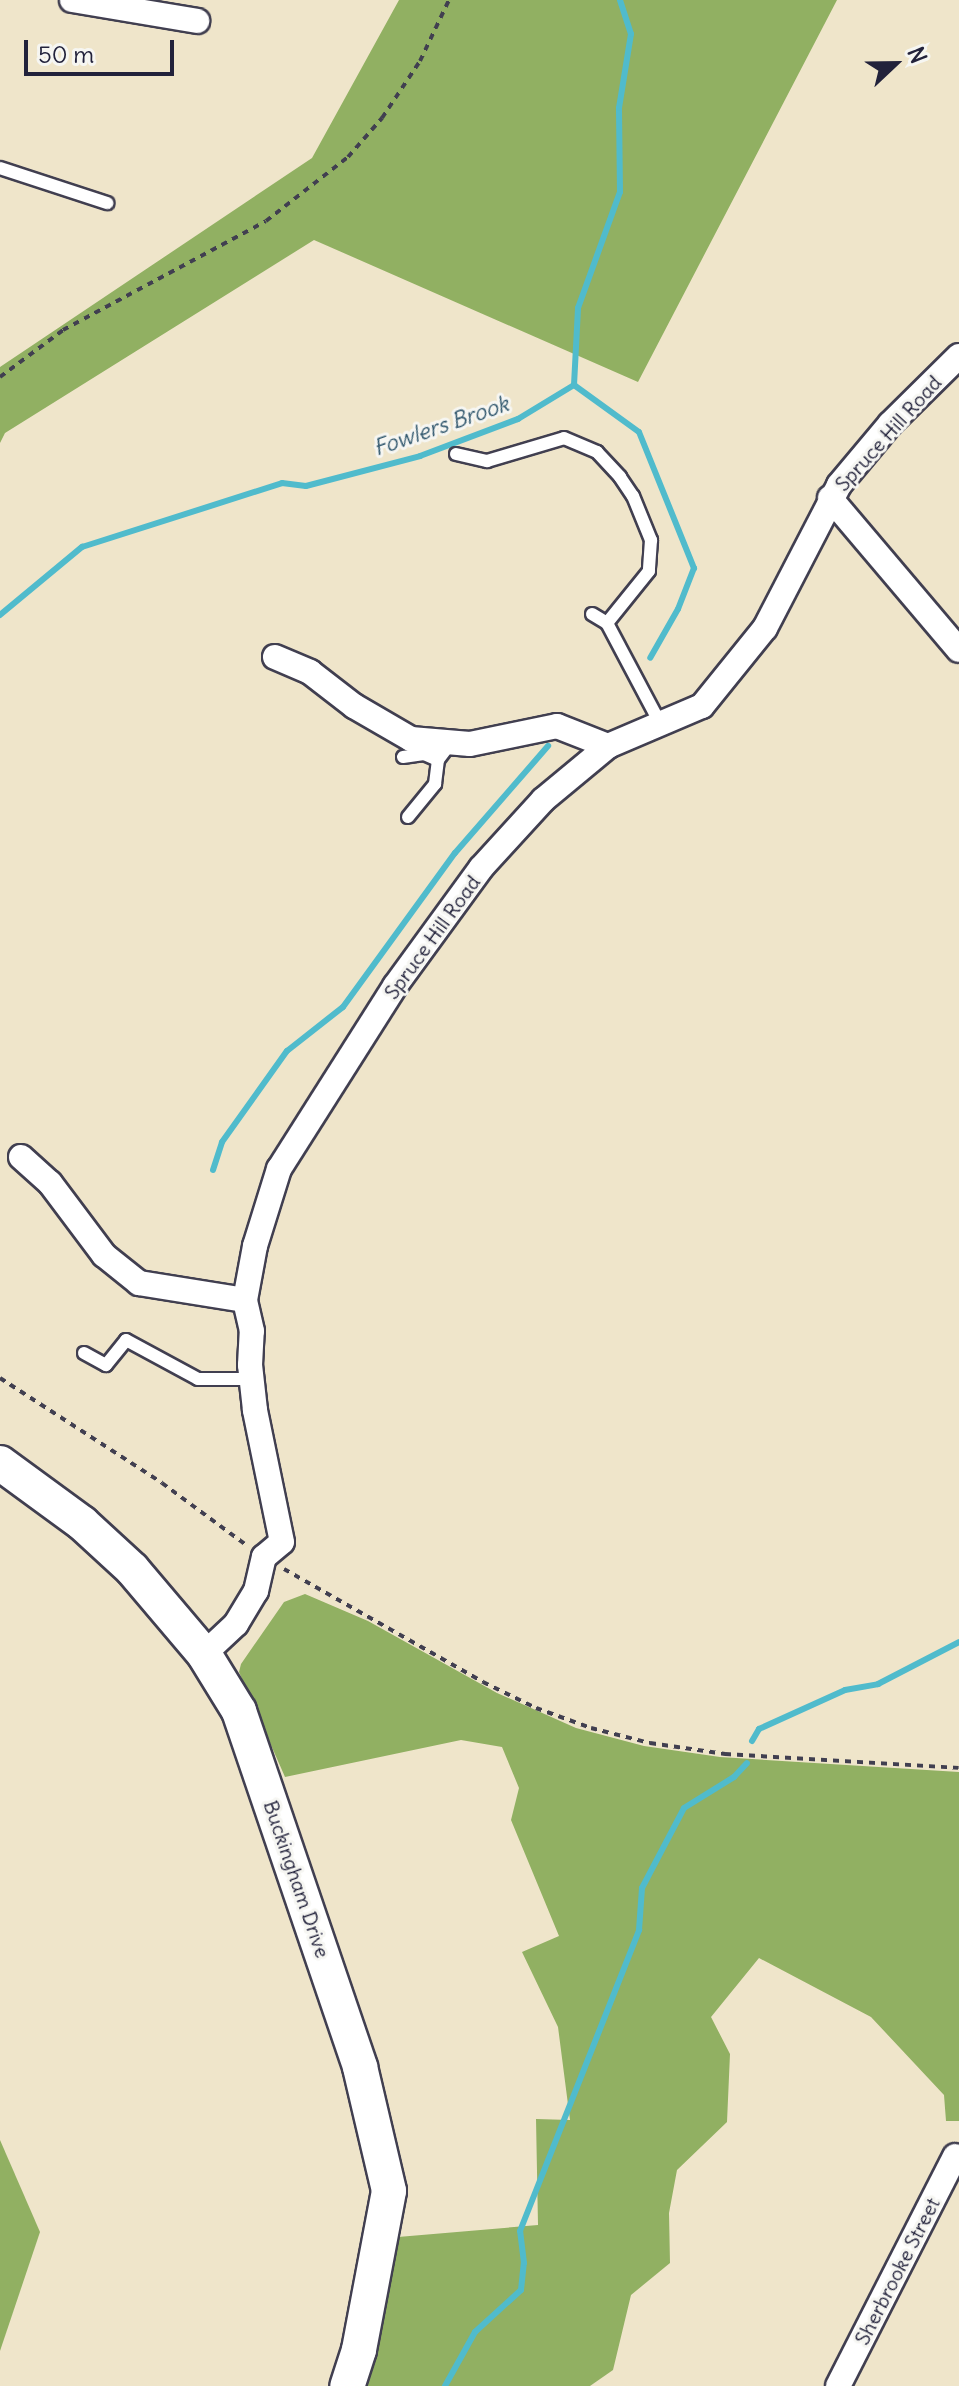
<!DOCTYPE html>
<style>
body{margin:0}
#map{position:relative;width:959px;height:2386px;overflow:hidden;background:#efe5ca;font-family:Delius,sans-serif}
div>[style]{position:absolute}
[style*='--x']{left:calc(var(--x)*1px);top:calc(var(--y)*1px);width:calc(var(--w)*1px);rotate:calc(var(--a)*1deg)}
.forest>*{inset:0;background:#91b062}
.stream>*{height:6px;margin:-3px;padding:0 3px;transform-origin:3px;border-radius:3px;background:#50bbcc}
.path>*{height:4px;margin-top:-2px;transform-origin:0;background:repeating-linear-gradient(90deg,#413f50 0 6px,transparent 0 12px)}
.roads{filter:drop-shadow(2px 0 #413f50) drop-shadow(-2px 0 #413f50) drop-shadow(0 2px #413f50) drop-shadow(0 -2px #413f50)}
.lane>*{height:12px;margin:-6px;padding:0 6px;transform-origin:6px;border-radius:6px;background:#fff}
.street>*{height:24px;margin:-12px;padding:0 12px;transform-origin:12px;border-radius:12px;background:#fff}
.secondary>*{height:34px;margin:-17px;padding:0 17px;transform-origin:17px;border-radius:17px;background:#fff}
span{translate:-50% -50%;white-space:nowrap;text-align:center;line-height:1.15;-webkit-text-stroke:6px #f6f6f2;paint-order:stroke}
.street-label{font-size:20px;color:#22223b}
.water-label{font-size:22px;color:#32586e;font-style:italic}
.north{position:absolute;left:855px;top:24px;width:80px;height:80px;-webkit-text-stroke:6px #f6f6f2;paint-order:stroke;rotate:68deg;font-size:22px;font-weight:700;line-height:32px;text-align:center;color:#22223b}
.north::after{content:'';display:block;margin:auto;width:28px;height:36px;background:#22223b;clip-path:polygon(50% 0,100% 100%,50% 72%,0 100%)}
.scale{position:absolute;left:24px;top:40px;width:150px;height:36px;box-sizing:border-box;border:4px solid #22223b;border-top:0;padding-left:10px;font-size:24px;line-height:28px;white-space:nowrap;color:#22223b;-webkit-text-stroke:6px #f6f6f2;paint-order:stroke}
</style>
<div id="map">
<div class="forest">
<i style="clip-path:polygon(399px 0,837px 0,638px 382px,314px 240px,5px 433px,0 443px,0 367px,312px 158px)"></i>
<i style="clip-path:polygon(305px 1594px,368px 1621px,497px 1693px,576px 1728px,644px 1746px,720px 1757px,959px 1772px,959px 2121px,946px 2121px,944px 2095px,871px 2017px,759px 1958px,711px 2017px,730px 2054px,727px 2122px,677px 2170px,669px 2213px,670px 2263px,631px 2295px,613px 2370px,590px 2386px,362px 2386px,398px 2237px,538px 2225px,536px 2119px,570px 2120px,558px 2027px,522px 1952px,559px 1936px,511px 1820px,519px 1788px,502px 1747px,461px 1740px,285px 1777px,239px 1672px,241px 1664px,284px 1602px)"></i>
<i style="clip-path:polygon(0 2140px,40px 2232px,0 2351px)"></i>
</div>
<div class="stream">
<i style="--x:574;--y:385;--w:77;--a:-87"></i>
<i style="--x:578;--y:308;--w:123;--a:-70.1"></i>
<i style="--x:620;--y:192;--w:84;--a:-90.7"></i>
<i style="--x:619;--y:108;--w:75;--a:-80.8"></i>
<i style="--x:631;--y:34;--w:36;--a:-108"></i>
<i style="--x:574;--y:385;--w:80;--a:35.9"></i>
<i style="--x:639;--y:432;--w:147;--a:68"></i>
<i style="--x:694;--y:568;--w:44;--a:111.3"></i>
<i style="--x:678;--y:609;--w:56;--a:119.7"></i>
<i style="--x:0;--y:615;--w:107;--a:-39.7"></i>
<i style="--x:82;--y:547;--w:210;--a:-17.7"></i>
<i style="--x:282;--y:483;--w:24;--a:7"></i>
<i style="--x:306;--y:486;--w:118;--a:-14.7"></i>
<i style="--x:420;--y:456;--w:105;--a:-20.7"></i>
<i style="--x:518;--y:419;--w:66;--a:-31.3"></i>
<i style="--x:213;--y:1170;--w:29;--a:-72"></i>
<i style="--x:222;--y:1142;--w:112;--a:-54.5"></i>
<i style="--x:287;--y:1051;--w:71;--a:-38.2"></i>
<i style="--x:343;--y:1007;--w:190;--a:-54"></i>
<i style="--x:455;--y:853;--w:142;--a:-49"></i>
<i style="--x:752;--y:1741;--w:14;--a:-60"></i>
<i style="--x:759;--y:1729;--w:94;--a:-24.4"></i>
<i style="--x:845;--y:1690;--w:34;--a:-10"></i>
<i style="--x:878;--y:1684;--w:91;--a:-27.4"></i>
<i style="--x:445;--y:2386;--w:62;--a:-60.9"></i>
<i style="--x:475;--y:2332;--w:62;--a:-42.4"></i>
<i style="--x:521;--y:2290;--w:27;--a:-84"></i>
<i style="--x:524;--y:2263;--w:32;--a:-97"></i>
<i style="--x:520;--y:2231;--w:324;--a:-68.4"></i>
<i style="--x:639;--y:1930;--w:42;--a:-85.9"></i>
<i style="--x:642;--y:1888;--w:90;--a:-62.3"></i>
<i style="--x:684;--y:1808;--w:59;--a:-31.8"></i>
<i style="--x:734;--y:1777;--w:19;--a:-47"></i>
</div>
<div class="path">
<i style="--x:0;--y:377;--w:79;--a:-36.7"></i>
<i style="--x:63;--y:330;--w:230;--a:-28.2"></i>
<i style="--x:266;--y:221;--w:104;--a:-38"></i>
<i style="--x:348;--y:157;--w:52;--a:-48.9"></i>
<i style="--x:382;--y:118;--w:69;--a:-56.3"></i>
<i style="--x:420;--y:61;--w:68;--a:-64.6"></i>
<i style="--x:0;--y:1378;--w:193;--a:32.9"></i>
<i style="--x:162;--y:1483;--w:104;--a:36.4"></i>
<i style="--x:284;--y:1569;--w:229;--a:29.6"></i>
<i style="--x:483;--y:1682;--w:59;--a:26.1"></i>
<i style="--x:536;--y:1708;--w:59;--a:20"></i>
<i style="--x:591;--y:1728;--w:61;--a:14.3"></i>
<i style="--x:650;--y:1743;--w:76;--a:8.3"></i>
<i style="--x:725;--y:1754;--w:234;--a:3.4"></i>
</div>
<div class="roads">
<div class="lane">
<i style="--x:0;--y:168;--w:113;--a:18.1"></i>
<i style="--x:456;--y:454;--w:32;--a:13"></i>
<i style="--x:487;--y:461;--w:80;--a:-16.6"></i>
<i style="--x:564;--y:438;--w:36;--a:23"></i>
<i style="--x:597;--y:452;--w:34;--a:47"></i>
<i style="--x:620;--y:477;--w:23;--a:56"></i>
<i style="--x:633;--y:496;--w:48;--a:67.8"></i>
<i style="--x:651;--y:540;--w:31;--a:94"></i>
<i style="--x:649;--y:571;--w:67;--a:128.9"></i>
<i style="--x:592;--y:614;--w:17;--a:31"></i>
<i style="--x:607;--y:623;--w:113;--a:62.1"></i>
<i style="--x:403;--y:757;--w:21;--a:-8"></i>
<i style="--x:424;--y:754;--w:15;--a:23"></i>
<i style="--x:408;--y:817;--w:43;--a:-50.7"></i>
<i style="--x:435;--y:784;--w:24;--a:-83"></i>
<i style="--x:438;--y:760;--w:21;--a:-53"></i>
<i style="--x:84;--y:1353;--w:25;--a:29"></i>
<i style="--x:106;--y:1365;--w:32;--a:-51"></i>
<i style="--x:126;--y:1340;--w:82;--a:28.4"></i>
<i style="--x:198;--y:1379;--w:53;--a:0"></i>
</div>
<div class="street">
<i style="--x:72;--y:0;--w:127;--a:9.5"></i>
<i style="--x:830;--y:498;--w:199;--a:49.7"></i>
<i style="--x:275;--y:657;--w:38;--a:23"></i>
<i style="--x:310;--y:672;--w:56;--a:37.7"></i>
<i style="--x:354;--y:706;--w:66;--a:30.1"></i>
<i style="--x:411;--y:739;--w:59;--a:4.8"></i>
<i style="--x:470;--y:744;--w:89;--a:-11.7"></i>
<i style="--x:557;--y:726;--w:55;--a:21.4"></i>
<i style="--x:21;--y:1157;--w:39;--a:42"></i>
<i style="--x:50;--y:1183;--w:90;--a:53.1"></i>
<i style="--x:104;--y:1255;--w:45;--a:38.7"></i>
<i style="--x:139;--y:1283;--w:107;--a:9.1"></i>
<i style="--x:204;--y:1654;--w:44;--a:-43.2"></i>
<i style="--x:236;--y:1624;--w:39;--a:-59"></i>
<i style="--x:256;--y:1591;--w:35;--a:-77"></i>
<i style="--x:264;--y:1557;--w:23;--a:-40"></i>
<i style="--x:282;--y:1542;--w:135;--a:-101.6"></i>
<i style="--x:255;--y:1410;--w:45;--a:-96.3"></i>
<i style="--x:250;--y:1365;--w:34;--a:-87"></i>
<i style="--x:252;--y:1331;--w:32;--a:-103"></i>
<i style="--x:245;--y:1300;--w:55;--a:-79.5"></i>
<i style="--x:255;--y:1246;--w:81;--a:-72.7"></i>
<i style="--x:279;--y:1169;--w:217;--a:-57.6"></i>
<i style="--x:395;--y:986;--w:146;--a:-53.9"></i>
<i style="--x:481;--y:868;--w:92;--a:-47.6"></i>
<i style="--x:543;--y:800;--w:85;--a:-39.7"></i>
<i style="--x:608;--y:746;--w:102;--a:-23.1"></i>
<i style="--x:702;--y:706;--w:100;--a:-51.1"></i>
<i style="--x:765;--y:628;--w:161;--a:-62.6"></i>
<i style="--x:839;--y:485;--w:80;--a:-50.1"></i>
<i style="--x:890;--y:424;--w:97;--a:-44.6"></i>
<i style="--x:838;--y:2386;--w:258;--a:-63"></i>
</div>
<div class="secondary">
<i style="--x:0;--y:1463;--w:102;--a:36.2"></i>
<i style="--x:82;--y:1523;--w:68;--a:42.6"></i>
<i style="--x:132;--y:1569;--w:111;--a:49.7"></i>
<i style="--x:204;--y:1654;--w:67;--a:58.4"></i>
<i style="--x:239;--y:1711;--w:376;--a:71.2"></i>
<i style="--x:360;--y:2067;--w:127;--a:76.8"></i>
<i style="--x:389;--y:2191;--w:162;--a:100.7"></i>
<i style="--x:359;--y:2350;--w:38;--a:108"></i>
</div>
</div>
<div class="street-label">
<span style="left:888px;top:433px;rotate:-48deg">Spruce Hill Road</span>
<span style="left:432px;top:937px;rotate:-54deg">Spruce Hill Road</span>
<span style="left:297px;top:1879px;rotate:71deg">Buckingham Drive</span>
<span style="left:897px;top:2271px;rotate:-63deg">Sherbrooke Street</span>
</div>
<div class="water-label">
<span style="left:441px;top:426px;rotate:-19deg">Fowlers Brook</span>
</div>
<div class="north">N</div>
<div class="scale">50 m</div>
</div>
